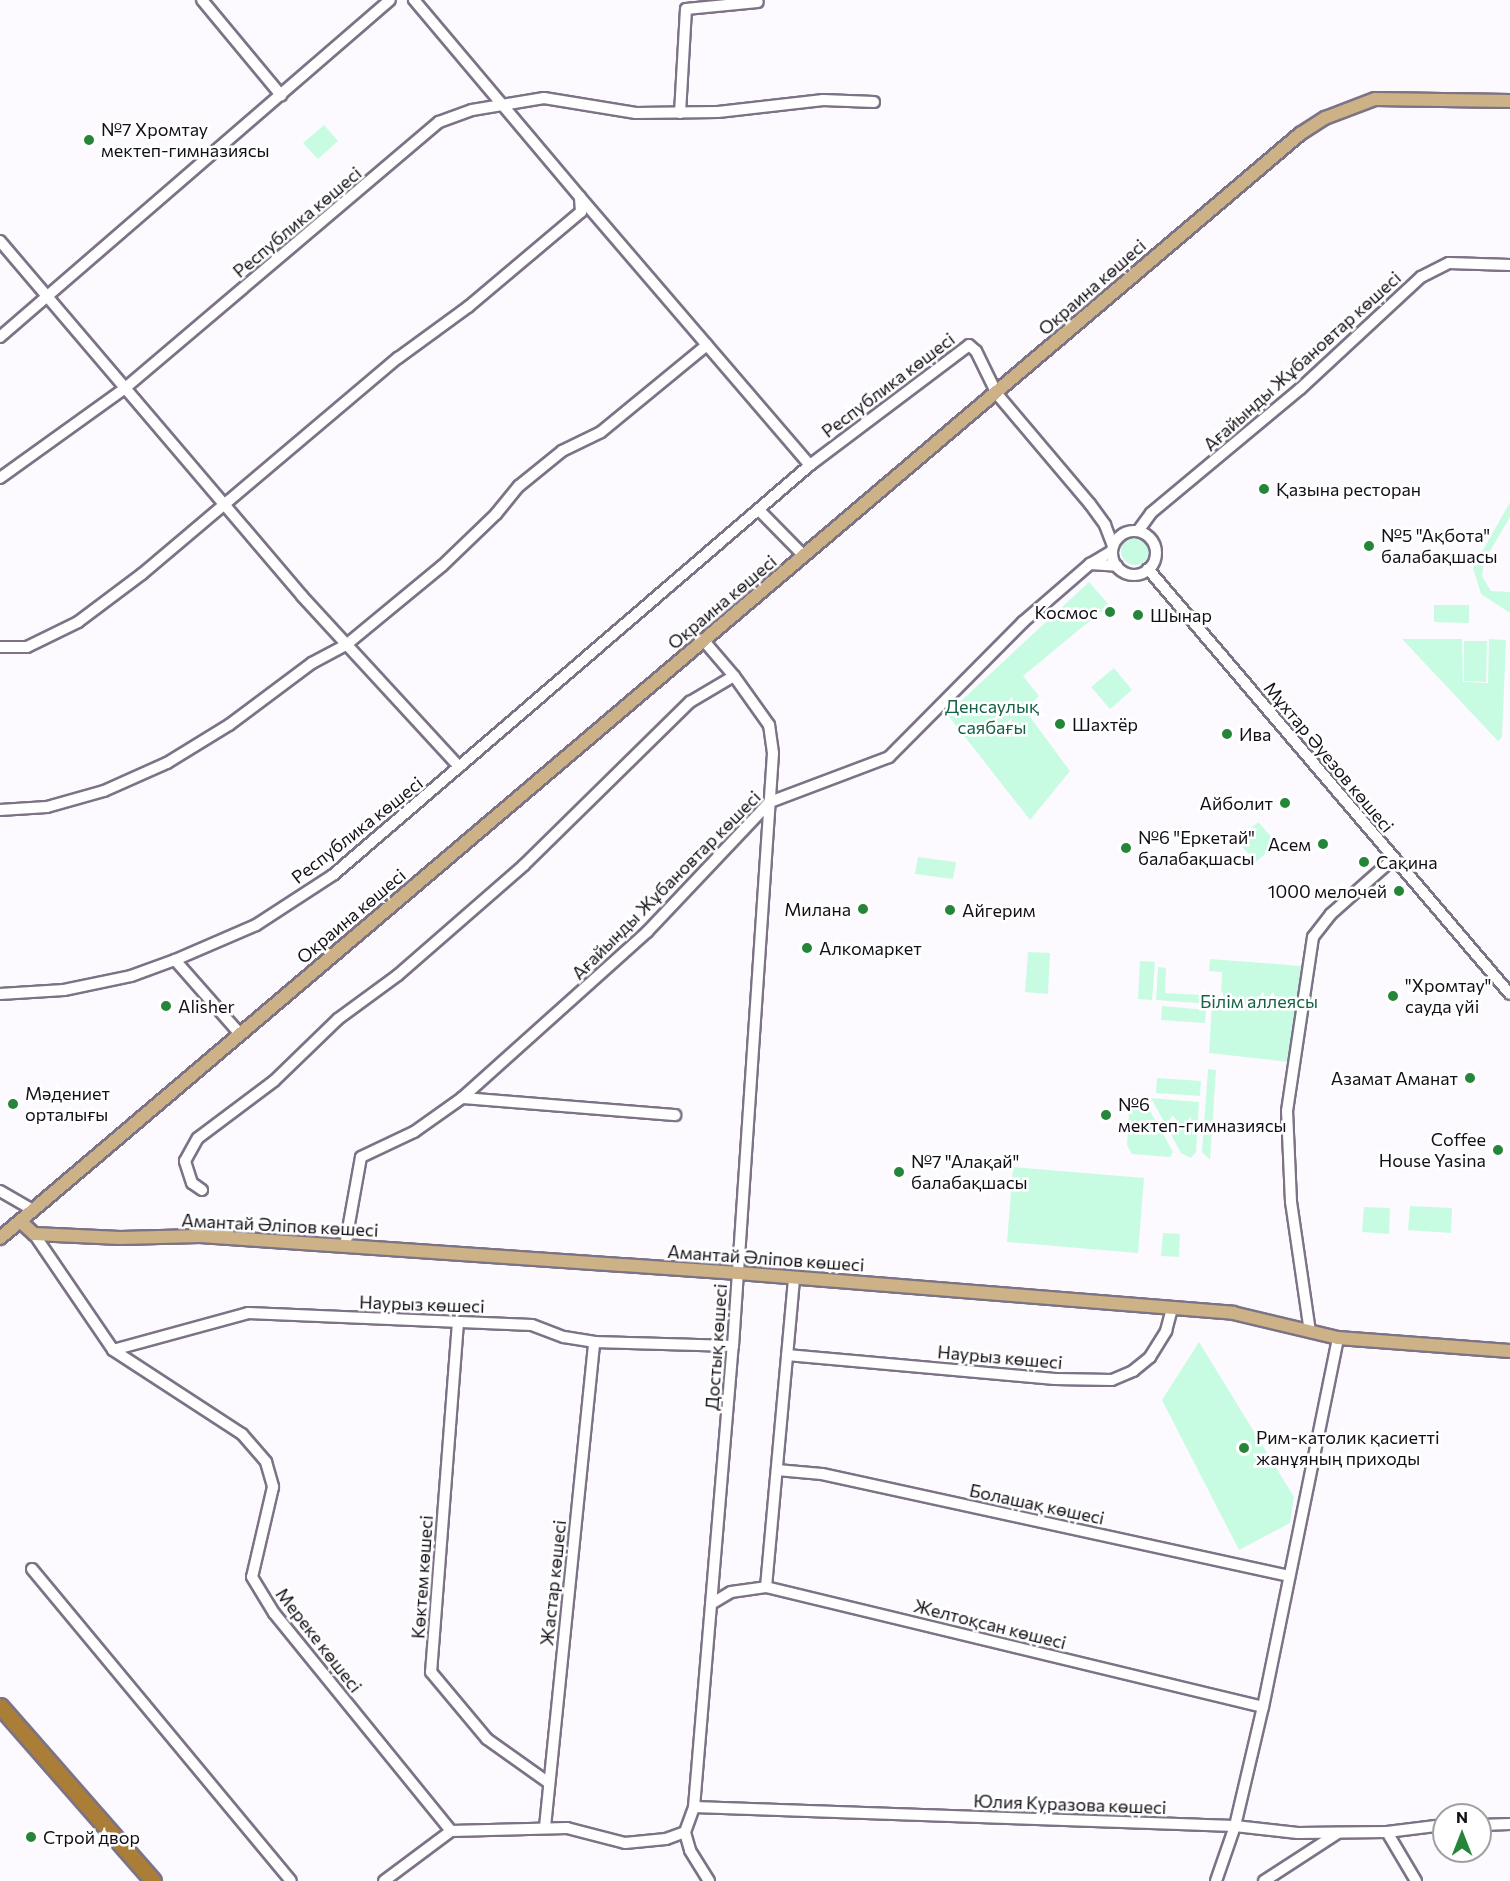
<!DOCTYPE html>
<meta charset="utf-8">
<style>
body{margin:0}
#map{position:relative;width:1510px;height:1881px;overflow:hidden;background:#fcfaff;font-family:Commissioner,sans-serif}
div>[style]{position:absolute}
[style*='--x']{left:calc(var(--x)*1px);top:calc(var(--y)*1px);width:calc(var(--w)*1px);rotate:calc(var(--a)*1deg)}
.green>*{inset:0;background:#c8fce2}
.round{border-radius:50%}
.roads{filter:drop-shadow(2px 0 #7c7387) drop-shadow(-2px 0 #7c7387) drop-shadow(0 2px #7c7387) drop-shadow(0 -2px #7c7387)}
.minor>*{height:10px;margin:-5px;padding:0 5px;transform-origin:5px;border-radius:5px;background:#fff}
.minor>.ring{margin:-5px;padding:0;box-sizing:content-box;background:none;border:10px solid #fff;border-radius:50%}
.major>*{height:12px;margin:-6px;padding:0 6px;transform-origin:6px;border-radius:6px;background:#ccb286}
.highway>*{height:15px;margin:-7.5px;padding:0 7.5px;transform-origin:7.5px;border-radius:7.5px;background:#aa7e36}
.dots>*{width:16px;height:16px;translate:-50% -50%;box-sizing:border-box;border:3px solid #fff;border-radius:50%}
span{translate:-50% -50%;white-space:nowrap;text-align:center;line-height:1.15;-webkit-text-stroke:5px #fff;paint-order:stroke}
.poi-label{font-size:18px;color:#130f17}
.left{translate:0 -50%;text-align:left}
.right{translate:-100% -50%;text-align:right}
.street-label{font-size:18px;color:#130f17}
.park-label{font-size:18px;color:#166246}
.north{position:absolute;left:1432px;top:1803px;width:60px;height:60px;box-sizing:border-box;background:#fff;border:2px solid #a19fa2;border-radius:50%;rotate:0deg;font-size:16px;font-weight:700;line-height:24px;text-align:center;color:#130f17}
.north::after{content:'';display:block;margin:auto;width:21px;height:27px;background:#258639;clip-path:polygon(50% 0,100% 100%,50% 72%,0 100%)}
</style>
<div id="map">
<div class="green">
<i style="clip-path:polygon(324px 125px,338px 141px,318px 159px,303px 143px)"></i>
<i style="clip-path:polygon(1510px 502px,1510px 517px,1484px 561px,1482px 576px,1491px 591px,1510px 592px,1510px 613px,1481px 594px,1473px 568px)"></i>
<i class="round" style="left:1121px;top:537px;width:28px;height:28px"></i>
<i style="clip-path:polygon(1089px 582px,1109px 605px,1023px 676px,1039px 696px,1025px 710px,1070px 771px,1030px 820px,947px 714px)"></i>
<i style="clip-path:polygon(1434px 605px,1469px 605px,1469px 623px,1434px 622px)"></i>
<i style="clip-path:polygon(1402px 639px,1462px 639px,1463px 682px,1488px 683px,1489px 639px,1506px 640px,1502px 737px,1498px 741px)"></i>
<i style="clip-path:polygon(1464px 641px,1487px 641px,1486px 682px,1464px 681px)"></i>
<i style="clip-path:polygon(1114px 668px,1132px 690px,1110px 709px,1091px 687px)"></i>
<i style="clip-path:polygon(1258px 822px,1277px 843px,1256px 862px,1237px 841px)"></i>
<i style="clip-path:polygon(918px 857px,956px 862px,953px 879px,915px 874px)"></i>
<i style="clip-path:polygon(1028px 952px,1050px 953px,1048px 994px,1025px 992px)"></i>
<i style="clip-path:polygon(1210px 959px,1301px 966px,1289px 1062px,1209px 1053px,1212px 1004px,1156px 1000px,1158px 967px,1166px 968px,1165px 993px,1221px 996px,1222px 972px,1209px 971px)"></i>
<i style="clip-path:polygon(1140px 961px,1155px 962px,1152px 1000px,1138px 999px)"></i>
<i style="clip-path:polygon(1162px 1006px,1206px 1010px,1205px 1023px,1161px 1020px)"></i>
<i style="clip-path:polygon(1208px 1069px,1216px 1070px,1210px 1160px,1202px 1152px)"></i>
<i style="clip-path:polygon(1157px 1078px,1201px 1081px,1200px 1096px,1156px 1093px)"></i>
<i style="clip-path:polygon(1130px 1097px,1143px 1098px,1173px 1152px,1170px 1157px,1132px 1154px,1127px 1145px)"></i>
<i style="clip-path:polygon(1151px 1098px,1199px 1102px,1196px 1152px,1191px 1158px,1181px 1153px)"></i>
<i style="clip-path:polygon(1013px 1167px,1144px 1178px,1138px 1253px,1007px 1242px)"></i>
<i style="clip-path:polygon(1410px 1206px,1452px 1208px,1451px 1233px,1408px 1230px)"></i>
<i style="clip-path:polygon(1364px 1207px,1390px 1208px,1389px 1234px,1362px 1232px)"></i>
<i style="clip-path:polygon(1163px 1233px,1180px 1234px,1179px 1257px,1161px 1256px)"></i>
<i style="clip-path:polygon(1199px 1342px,1294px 1497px,1290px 1523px,1239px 1550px,1162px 1400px)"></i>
</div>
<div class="roads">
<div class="minor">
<i style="--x:202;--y:0;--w:124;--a:50.3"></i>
<i style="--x:680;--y:113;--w:104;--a:-86.7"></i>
<i style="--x:686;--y:9;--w:72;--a:-5.6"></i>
<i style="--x:580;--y:197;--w:353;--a:49.4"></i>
<i style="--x:0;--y:241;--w:466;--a:49.6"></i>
<i style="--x:302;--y:596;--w:232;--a:47.4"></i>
<i style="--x:0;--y:337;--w:515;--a:-40.83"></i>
<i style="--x:0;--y:478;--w:153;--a:-35.7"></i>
<i style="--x:124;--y:389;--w:413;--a:-40.3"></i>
<i style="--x:439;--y:122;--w:35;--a:-20"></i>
<i style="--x:472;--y:110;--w:73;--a:-9.5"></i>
<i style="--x:544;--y:98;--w:93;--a:9.3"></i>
<i style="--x:636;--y:113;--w:82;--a:-0.7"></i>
<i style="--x:718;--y:112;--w:106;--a:-6.5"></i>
<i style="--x:823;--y:100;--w:51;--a:2.2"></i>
<i style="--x:759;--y:510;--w:64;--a:45.6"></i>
<i style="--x:1138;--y:531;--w:22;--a:-54"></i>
<i style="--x:1151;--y:513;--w:194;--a:-39.8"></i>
<i style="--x:1300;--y:389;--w:165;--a:-42.8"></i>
<i style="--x:1421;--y:277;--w:31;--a:-27"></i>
<i style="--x:1449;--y:263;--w:61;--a:1.9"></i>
<i class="ring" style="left:1112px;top:531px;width:34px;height:34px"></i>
<i style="--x:1112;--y:551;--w:26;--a:149"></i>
<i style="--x:1090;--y:564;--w:27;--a:4"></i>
<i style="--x:1148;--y:569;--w:558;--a:49.58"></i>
<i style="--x:0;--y:647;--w:27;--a:0"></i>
<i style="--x:27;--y:647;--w:57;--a:-26.1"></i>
<i style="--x:78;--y:622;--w:80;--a:-36.9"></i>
<i style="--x:142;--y:574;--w:335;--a:-40.2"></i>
<i style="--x:398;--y:358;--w:87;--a:-36.1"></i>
<i style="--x:468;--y:307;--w:148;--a:-40.1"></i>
<i style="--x:581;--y:212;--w:15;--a:-94"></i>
<i style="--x:580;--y:197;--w:258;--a:-130.1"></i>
<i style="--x:0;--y:810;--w:47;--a:-3.7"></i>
<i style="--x:47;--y:807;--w:59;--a:-15.7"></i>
<i style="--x:104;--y:791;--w:69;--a:-24"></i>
<i style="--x:167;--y:763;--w:73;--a:-31.5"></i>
<i style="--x:229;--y:725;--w:104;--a:-36.8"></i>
<i style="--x:312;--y:663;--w:38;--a:-28"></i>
<i style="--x:346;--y:645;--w:124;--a:-39.5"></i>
<i style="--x:442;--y:566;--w:75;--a:-43.9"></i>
<i style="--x:496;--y:514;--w:36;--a:-51"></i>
<i style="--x:519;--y:486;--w:55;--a:-39.1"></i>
<i style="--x:562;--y:451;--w:43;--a:-26"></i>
<i style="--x:601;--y:432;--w:137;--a:-39.4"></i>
<i style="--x:175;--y:960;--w:98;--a:48.7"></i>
<i style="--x:0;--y:994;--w:64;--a:-3.6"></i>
<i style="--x:64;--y:990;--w:68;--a:-11.8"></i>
<i style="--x:131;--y:976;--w:47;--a:-20"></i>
<i style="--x:175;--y:960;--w:88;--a:-23.4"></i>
<i style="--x:256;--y:925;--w:92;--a:-33"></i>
<i style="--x:333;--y:875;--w:629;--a:-40.68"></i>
<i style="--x:810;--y:465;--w:199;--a:-37"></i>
<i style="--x:969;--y:345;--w:9;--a:41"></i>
<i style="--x:976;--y:351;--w:48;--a:64"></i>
<i style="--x:997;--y:394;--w:144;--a:49.8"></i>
<i style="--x:1090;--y:504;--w:26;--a:54"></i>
<i style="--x:1105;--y:525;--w:22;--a:69"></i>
<i style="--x:462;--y:1098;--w:214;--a:4.6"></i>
<i style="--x:202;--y:1190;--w:12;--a:-145"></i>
<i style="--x:192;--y:1183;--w:23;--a:-108"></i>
<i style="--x:185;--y:1161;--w:26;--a:-61"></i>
<i style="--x:198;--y:1138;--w:95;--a:-36.9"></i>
<i style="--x:274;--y:1081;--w:89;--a:-44.1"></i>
<i style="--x:338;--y:1019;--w:74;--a:-36.3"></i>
<i style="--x:398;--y:975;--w:167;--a:-41.1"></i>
<i style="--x:524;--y:865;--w:233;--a:-44.5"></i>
<i style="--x:690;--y:702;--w:51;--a:-30.6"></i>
<i style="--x:734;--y:676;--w:46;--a:-130.6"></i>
<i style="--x:0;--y:1191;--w:38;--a:30"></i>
<i style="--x:34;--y:1234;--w:140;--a:55.7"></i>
<i style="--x:113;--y:1350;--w:154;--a:33.1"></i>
<i style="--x:242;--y:1434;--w:37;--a:49"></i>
<i style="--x:266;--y:1462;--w:26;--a:74"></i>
<i style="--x:273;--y:1487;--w:92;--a:103.1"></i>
<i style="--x:252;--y:1577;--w:42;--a:58.6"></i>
<i style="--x:274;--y:1613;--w:281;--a:50.9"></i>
<i style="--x:451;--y:1831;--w:116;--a:-1.5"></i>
<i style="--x:567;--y:1828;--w:60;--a:14.5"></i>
<i style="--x:625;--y:1843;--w:41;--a:-5.6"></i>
<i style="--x:666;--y:1839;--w:20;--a:-20"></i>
<i style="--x:345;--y:1246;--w:90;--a:-79.8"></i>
<i style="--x:361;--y:1157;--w:59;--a:-25.3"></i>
<i style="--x:414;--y:1132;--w:59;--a:-35.3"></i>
<i style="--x:462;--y:1098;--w:249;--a:-41.9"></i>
<i style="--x:647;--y:932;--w:179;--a:-46.6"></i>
<i style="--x:770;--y:802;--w:127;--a:-20.7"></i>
<i style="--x:889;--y:757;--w:190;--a:-45.2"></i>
<i style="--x:1023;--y:622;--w:89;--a:-40.9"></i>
<i style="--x:458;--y:1322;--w:351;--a:94.4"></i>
<i style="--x:431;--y:1672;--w:87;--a:50.1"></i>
<i style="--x:487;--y:1739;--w:76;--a:35.4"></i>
<i style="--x:1310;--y:1332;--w:131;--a:-98.3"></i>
<i style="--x:1291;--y:1202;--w:91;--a:-92.5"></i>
<i style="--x:1287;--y:1111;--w:176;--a:-81.5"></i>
<i style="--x:1313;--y:937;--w:29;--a:-52"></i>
<i style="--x:1331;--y:914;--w:84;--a:-41.6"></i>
<i style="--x:113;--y:1350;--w:140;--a:-15.3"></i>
<i style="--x:248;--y:1313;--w:284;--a:2.4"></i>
<i style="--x:532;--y:1325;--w:34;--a:21"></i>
<i style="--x:564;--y:1337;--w:30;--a:9"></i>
<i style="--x:594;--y:1342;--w:139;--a:1.6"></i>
<i style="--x:787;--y:1355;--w:269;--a:5.1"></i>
<i style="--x:1055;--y:1379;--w:57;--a:1"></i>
<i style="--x:1112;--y:1380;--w:23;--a:-23"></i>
<i style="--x:1133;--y:1371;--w:22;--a:-39"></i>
<i style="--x:1150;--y:1357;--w:31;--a:-58"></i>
<i style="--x:1166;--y:1331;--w:24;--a:-75"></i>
<i style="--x:777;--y:1470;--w:45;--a:5.1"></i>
<i style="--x:822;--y:1474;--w:478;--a:12.3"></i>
<i style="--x:32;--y:1569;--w:405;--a:50.3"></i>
<i style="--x:766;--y:1587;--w:310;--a:-84.8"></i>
<i style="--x:711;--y:1604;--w:23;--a:-31"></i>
<i style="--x:731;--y:1592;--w:35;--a:-8"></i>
<i style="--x:766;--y:1587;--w:511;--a:13.57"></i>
<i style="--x:694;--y:1807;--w:541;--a:2.01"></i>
<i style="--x:1235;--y:1826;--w:63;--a:6.3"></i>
<i style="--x:1298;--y:1833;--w:89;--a:-0.6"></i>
<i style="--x:1387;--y:1832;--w:57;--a:-7"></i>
<i style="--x:1480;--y:1825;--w:30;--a:-2"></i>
<i style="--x:545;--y:1827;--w:487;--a:-84.2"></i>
<i style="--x:1387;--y:1832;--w:57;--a:59.4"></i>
<i style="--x:384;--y:1881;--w:84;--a:-36.7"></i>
<i style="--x:709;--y:1881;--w:36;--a:-122"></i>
<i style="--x:690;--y:1850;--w:19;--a:-106"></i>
<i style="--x:685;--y:1832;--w:27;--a:-70"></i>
<i style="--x:694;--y:1807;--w:463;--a:-85.2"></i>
<i style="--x:733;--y:1346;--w:594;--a:-86.14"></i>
<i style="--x:773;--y:753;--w:28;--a:-98"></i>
<i style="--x:769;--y:725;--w:60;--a:-125.5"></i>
<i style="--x:1216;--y:1881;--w:58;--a:-70.9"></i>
<i style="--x:1235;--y:1826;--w:122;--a:-76.8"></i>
<i style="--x:1263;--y:1707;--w:377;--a:-78.5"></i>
<i style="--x:1264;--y:1881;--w:88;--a:-33"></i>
</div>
<div class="major">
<i style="--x:20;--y:1221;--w:19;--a:43"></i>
<i style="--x:34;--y:1234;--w:86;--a:2.7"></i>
<i style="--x:120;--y:1238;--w:80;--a:-1.4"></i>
<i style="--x:200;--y:1236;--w:539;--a:3.93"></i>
<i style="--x:738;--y:1273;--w:497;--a:4.6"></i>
<i style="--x:1233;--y:1313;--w:108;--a:13.4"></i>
<i style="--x:1338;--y:1338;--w:172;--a:4.3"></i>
<i style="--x:0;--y:1238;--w:1706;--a:-40.34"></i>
<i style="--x:1300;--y:134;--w:30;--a:-33"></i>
<i style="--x:1325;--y:118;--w:53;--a:-20.8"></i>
<i style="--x:1375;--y:99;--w:135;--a:0.8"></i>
</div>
<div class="highway">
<i style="--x:0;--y:1706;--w:232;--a:48.8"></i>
</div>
</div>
<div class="dots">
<i style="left:89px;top:140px;background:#258639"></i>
<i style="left:1264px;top:489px;background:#258639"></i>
<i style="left:1369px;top:546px;background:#258639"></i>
<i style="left:1110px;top:612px;background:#258639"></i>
<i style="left:1138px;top:615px;background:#258639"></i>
<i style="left:1060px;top:724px;background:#258639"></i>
<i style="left:1227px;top:734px;background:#258639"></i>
<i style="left:1285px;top:803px;background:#258639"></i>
<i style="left:1323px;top:844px;background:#258639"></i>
<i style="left:1126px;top:848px;background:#258639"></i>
<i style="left:1364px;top:862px;background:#258639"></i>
<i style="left:1399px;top:891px;background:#258639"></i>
<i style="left:863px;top:909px;background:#258639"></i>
<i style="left:950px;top:910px;background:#258639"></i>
<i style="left:807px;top:948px;background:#258639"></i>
<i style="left:1393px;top:996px;background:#258639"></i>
<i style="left:166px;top:1006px;background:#258639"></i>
<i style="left:1470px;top:1078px;background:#258639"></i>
<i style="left:13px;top:1104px;background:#258639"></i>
<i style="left:1106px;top:1115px;background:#258639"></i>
<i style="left:1498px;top:1150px;background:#258639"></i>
<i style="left:899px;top:1172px;background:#258639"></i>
<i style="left:1244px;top:1448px;background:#258639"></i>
<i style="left:31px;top:1837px;background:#258639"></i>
</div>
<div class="poi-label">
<span class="left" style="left:101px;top:140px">№7 Хромтау<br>мектеп-гимназиясы</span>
<span class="left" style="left:1276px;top:489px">Қазына ресторан</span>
<span class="left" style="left:1381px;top:546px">№5 "Ақбота"<br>балабақшасы</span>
<span class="right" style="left:1098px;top:612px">Космос</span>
<span class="left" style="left:1150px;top:615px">Шынар</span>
<span class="left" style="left:1072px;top:724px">Шахтёр</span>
<span class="left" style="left:1239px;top:734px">Ива</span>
<span class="right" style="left:1273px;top:803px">Айболит</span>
<span class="left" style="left:1138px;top:848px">№6 "Еркетай"<br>балабақшасы</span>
<span class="right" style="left:1311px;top:844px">Асем</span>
<span class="left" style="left:1376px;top:862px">Сақина</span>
<span class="right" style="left:1387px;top:891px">1000 мелочей</span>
<span class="right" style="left:851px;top:909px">Милана</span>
<span class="left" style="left:962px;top:910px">Айгерим</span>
<span class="left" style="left:819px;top:948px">Алкомаркет</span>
<span class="left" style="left:1405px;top:996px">"Хромтау"<br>сауда үйі</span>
<span class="left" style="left:178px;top:1006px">Alisher</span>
<span class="right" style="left:1458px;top:1078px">Азамат Аманат</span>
<span class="left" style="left:25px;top:1104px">Мәдениет<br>орталығы</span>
<span class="left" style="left:1118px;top:1115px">№6<br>мектеп-гимназиясы</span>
<span class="right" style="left:1486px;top:1150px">Coffee<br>House Yasina</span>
<span class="left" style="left:911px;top:1172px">№7 "Алақай"<br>балабақшасы</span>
<span class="left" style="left:1256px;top:1448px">Рим-католик қасиетті<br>жанұяның приходы</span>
<span class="left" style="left:43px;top:1837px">Строй двор</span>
</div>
<div class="street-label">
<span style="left:297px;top:222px;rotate:-40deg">Республика көшесі</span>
<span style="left:1092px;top:287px;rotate:-41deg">Окраина көшесі</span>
<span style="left:1302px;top:361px;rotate:-42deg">Ағайынды Жұбановтар көшесі</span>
<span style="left:888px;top:385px;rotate:-37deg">Республика көшесі</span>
<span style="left:722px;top:602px;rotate:-40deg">Окраина көшесі</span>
<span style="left:1329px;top:757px;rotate:50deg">Мұхтар Әуезов көшесі</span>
<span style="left:357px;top:830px;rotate:-38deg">Республика көшесі</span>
<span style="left:666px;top:885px;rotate:-45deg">Ағайынды Жұбановтар көшесі</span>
<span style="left:351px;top:916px;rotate:-40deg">Окраина көшесі</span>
<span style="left:280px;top:1225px;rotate:3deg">Амантай Әліпов көшесі</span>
<span style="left:766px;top:1258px;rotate:4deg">Амантай Әліпов көшесі</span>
<span style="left:422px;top:1304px;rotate:2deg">Наурыз көшесі</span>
<span style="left:716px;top:1347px;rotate:-86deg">Достық көшесі</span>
<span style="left:1000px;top:1357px;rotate:5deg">Наурыз көшесі</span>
<span style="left:1037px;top:1504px;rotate:12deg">Болашақ көшесі</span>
<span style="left:422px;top:1577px;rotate:-86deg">Көктем көшесі</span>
<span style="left:553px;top:1583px;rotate:-84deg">Жастар көшесі</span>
<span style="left:990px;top:1624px;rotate:14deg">Желтоқсан көшесі</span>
<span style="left:319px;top:1640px;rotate:52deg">Мереке көшесі</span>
<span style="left:1070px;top:1804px;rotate:2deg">Юлия Куразова көшесі</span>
</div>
<div class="park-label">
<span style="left:992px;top:717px">Денсаулық<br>саябағы</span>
<span style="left:1259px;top:1001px">Білім аллеясы</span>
</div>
<div class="north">N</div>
</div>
